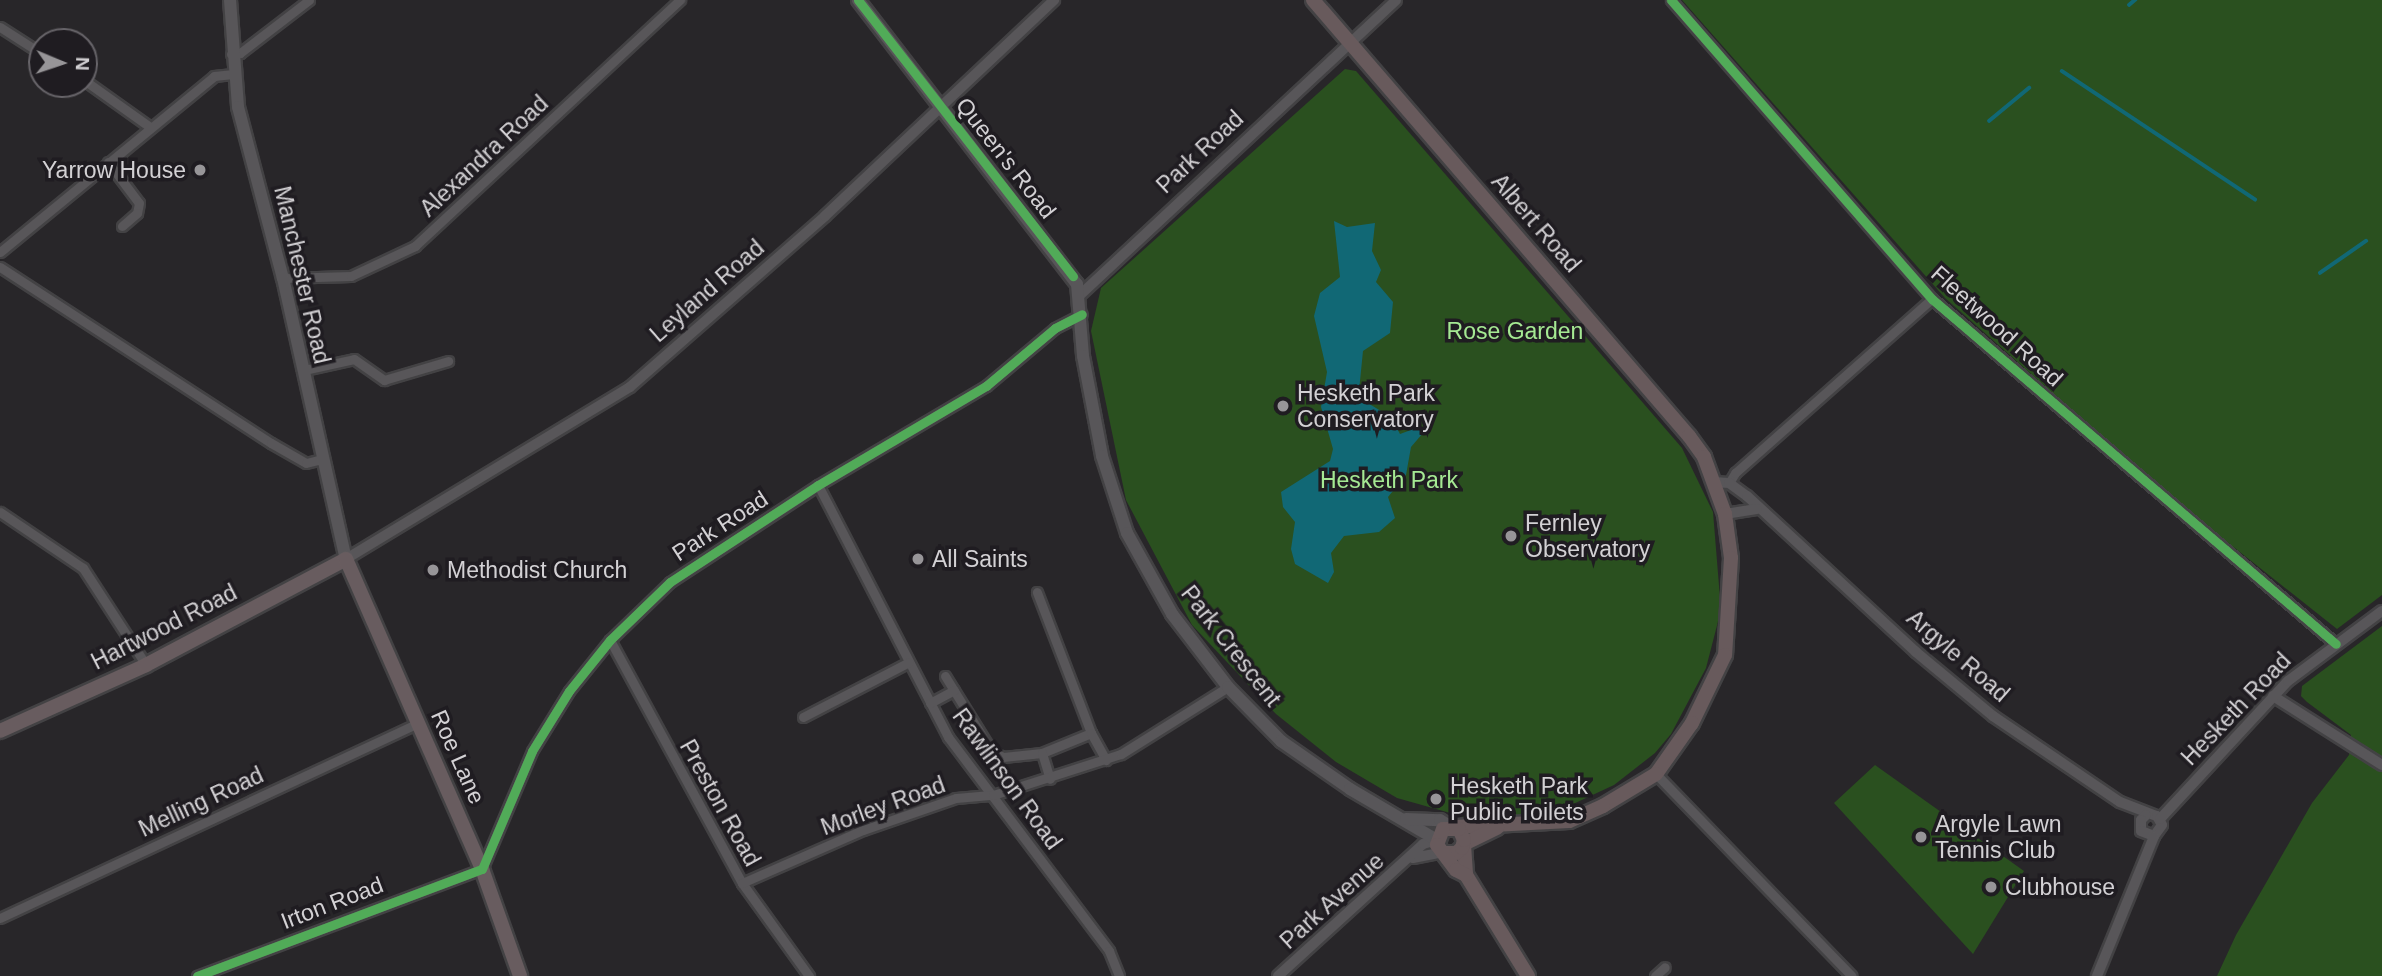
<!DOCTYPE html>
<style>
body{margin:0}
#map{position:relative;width:2382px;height:976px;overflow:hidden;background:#282629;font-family:Arial,sans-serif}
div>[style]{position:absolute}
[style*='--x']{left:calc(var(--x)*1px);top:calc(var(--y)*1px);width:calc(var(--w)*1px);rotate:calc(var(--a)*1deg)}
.green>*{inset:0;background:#2a501f}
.water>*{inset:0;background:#116875}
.stream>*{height:3.5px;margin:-1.75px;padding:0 1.75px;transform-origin:1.75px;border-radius:1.75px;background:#116875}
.roads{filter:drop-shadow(2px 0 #434244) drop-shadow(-2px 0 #434244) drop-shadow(0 2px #434244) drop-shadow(0 -2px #434244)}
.minor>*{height:9px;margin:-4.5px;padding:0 4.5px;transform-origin:4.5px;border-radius:4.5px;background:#585659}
.tertiary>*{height:10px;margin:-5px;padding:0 5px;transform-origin:5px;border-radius:5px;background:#585659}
.secondary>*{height:12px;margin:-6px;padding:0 6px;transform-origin:6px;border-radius:6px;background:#585659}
.primary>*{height:14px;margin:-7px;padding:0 7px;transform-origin:7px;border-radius:7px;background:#685c5f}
.trunk>*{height:14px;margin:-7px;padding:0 7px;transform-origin:7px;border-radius:7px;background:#685a5c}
.cycleway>*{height:9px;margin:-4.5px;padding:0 4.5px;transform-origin:4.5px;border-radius:4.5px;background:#51ab58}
.dots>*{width:19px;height:19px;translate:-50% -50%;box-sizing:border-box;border:4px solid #1f1c21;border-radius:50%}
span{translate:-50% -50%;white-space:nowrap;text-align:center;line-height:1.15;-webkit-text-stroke:7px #1f1c21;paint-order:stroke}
.street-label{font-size:23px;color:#d3d1d4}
.poi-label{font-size:23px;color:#d3d1d4}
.right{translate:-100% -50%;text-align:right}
.left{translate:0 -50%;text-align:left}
.park-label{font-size:23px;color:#a5e993}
.north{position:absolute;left:28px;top:28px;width:70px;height:70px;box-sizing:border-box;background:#1f1c21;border:2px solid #676469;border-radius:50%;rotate:92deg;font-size:19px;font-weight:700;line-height:28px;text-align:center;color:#d3d1d4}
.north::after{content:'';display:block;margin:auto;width:24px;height:32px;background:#979598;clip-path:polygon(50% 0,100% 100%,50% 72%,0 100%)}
</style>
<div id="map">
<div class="green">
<i style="clip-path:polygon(1682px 0,2382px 0,2382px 595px,2337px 629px,2168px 495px,1945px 298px)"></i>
<i style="clip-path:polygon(1345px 69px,1356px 71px,1682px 448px,1713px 512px,1721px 610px,1706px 668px,1671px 734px,1655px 753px,1614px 785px,1556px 812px,1507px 819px,1468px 818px,1397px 798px,1336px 762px,1276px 714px,1192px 625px,1126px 500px,1091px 331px,1101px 288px)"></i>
<i style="clip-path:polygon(2382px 626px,2382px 976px,2217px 976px,2236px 935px,2312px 803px,2349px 755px,2351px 735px,2307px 702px,2301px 696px,2302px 686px)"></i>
<i style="clip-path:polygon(1875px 765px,2024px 871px,1973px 954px,1834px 803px)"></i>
</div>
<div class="water">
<i style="clip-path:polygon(1334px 221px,1347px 227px,1375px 223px,1372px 251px,1381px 270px,1376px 282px,1393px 302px,1390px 333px,1363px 351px,1359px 391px,1366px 402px,1391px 417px,1400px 434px,1419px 427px,1423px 433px,1411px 447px,1406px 475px,1388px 497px,1395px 518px,1379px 532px,1344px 536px,1331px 553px,1334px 572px,1328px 583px,1295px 564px,1291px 549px,1295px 522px,1283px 507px,1281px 492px,1330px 461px,1333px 449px,1321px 407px,1327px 372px,1314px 316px,1320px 293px,1340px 277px)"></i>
</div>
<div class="stream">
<i style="--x:2129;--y:5;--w:8;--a:-40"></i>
<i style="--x:2062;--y:71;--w:232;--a:33.6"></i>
<i style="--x:1989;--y:121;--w:52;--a:-39.5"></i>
<i style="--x:2320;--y:273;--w:56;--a:-34.8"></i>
</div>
<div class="roads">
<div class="minor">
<i style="--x:1671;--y:0;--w:397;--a:48.9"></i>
<i style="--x:1932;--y:299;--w:531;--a:40.5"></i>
<i style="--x:0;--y:27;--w:50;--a:32.7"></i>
<i style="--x:231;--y:54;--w:9;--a:-6"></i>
<i style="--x:240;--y:53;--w:87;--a:-37.5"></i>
<i style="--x:84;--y:80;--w:81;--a:35.5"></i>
<i style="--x:108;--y:162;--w:51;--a:52.9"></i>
<i style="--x:139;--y:203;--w:10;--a:101"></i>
<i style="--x:137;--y:213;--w:20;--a:139"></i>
<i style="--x:0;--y:252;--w:277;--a:-39.4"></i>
<i style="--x:214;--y:76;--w:19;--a:-6"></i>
<i style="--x:0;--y:267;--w:323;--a:33"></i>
<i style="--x:271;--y:443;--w:40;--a:29.7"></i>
<i style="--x:306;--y:463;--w:16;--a:-14"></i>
<i style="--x:283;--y:278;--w:68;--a:-1.7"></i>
<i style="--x:351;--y:276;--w:71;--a:-25.1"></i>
<i style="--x:415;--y:246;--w:362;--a:-42.9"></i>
<i style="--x:304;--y:370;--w:51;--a:-12.4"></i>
<i style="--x:354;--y:359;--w:37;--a:35"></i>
<i style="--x:384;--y:380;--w:67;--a:-16.5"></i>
<i style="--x:1729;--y:483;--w:12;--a:-59"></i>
<i style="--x:1735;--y:473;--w:263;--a:-41.5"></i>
<i style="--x:818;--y:485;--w:284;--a:62.7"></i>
<i style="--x:948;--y:737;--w:268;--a:53"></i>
<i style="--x:1109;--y:951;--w:27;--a:68"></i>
<i style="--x:0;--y:512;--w:100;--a:34"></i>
<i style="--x:83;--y:568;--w:116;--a:57"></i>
<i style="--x:610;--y:640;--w:277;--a:61.5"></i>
<i style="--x:742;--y:883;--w:115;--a:54.2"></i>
<i style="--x:945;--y:676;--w:89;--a:58.3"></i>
<i style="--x:992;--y:752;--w:12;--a:24"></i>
<i style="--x:1003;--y:757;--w:39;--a:-6"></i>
<i style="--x:1042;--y:753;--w:53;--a:-22.2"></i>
<i style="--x:1091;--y:733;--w:151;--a:-111"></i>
<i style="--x:930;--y:703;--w:27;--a:-28"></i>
<i style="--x:803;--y:717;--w:119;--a:-27.4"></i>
<i style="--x:1091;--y:733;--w:31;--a:61"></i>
<i style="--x:1042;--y:753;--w:27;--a:73"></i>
<i style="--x:1656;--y:774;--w:281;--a:45.9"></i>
<i style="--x:742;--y:883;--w:132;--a:-23.7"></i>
<i style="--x:863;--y:830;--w:98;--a:-19"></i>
<i style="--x:956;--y:798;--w:37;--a:-5"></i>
<i style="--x:993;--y:795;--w:134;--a:-17.8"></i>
<i style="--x:1121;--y:754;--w:126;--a:-32.1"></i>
<i style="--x:0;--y:918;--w:462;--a:-25"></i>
<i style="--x:197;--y:976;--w:304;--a:-20.6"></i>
<i style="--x:482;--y:869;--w:128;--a:-67"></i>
<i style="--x:532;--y:751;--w:70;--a:-58.3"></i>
<i style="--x:569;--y:691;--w:65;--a:-51.2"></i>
<i style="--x:610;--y:640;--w:83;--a:-44"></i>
<i style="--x:670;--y:582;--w:177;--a:-33.2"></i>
<i style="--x:818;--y:485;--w:195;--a:-30.5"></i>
<i style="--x:986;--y:386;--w:90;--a:-40"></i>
<i style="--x:1055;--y:328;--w:30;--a:-27"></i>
<i style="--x:1655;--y:976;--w:13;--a:-42"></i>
</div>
<div class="tertiary">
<i style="--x:1080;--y:295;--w:432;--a:-43"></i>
<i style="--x:1714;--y:482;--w:15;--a:4"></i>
<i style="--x:1729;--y:483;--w:22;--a:36"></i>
<i style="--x:1747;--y:496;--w:230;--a:42.7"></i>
<i style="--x:1916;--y:652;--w:100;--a:39.7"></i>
<i style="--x:1993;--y:716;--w:153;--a:34.1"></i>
<i style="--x:2120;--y:802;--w:40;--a:21"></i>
<i style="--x:2157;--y:816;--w:10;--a:61"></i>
<i style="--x:2162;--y:825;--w:14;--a:126"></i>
<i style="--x:1725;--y:514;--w:32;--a:-9"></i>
<i style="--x:346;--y:559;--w:332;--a:-31.2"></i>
<i style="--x:630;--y:387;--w:259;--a:-41.2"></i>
<i style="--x:825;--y:216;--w:315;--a:-43.3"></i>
<i style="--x:2273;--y:696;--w:129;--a:32.3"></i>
<i style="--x:2146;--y:815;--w:7;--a:135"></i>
<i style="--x:2141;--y:820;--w:11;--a:90"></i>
<i style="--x:2141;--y:831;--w:14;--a:21"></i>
<i style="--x:2160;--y:819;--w:188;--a:-47.2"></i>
<i style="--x:2288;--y:681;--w:117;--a:-36.7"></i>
<i style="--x:1413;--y:858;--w:31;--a:-11"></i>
<i style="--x:1278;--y:976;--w:196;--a:-42.3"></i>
<i style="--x:1423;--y:844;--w:15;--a:-16"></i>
<i style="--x:2097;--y:976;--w:151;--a:-67.8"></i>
</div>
<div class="secondary">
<i style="--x:230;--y:0;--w:107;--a:85.7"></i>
<i style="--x:238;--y:107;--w:177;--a:75.3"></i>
<i style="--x:283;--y:278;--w:288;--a:77.4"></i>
<i style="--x:858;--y:0;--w:359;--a:52.4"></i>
<i style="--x:1077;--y:284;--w:72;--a:85.2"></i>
<i style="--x:1083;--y:356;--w:102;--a:79.2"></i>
<i style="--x:1102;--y:456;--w:81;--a:72"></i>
<i style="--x:1127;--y:533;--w:93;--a:60.9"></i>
<i style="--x:1172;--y:614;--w:92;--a:52.5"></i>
<i style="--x:1228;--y:687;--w:76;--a:45.5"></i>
<i style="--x:1281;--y:741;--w:84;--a:34.8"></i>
<i style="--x:1350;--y:789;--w:101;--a:30.4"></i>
<i style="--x:1406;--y:819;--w:34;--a:2"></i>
<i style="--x:1440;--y:820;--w:13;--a:32"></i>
</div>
<div class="primary">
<i style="--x:0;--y:731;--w:160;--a:-24.3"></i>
<i style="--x:146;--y:665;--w:226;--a:-27.9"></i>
<i style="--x:346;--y:559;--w:339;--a:66.3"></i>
<i style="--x:482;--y:869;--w:114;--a:70.4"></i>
</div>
<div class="trunk">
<i style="--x:1313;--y:0;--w:576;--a:49.23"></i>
<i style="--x:1689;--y:436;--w:26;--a:54"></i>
<i style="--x:1704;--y:457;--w:61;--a:69.8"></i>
<i style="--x:1725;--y:514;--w:44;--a:82.2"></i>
<i style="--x:1731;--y:558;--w:97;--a:93.5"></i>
<i style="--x:1725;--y:655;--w:76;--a:115.9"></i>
<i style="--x:1692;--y:723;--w:62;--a:125.2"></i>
<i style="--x:1656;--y:774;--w:62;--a:148.9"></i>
<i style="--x:1603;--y:806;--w:37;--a:156"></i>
<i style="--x:1569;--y:821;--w:114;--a:177"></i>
<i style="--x:1464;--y:844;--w:37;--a:-26"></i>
<i style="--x:1464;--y:845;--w:30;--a:86"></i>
<i style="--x:1466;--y:875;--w:119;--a:58.5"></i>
<i style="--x:1444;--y:853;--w:12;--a:0"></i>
<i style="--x:1456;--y:853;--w:8;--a:-40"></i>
<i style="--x:1462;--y:848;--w:8;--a:-76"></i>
<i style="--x:1464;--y:840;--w:12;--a:-114"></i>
<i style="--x:1459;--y:829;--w:16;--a:180"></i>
<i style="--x:1443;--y:829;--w:17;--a:111"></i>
<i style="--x:1437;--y:845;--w:31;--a:53"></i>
<i style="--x:1456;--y:870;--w:11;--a:27"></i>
</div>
</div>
<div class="cycleway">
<i style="--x:858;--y:0;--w:350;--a:52.1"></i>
<i style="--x:1671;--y:0;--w:397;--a:48.9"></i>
<i style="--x:1932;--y:299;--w:531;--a:40.5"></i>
<i style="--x:197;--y:976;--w:304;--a:-20.6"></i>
<i style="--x:482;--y:869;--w:128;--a:-67"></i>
<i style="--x:532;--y:751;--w:70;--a:-58.3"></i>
<i style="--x:569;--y:691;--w:65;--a:-51.2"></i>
<i style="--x:610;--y:640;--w:83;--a:-44"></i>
<i style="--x:670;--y:582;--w:177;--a:-33.2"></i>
<i style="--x:818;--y:485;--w:195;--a:-30.5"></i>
<i style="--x:986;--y:386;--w:90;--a:-40"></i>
<i style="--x:1055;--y:328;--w:30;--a:-27"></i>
</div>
<div class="dots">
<i style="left:200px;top:170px;background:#979598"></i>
<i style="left:1283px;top:406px;background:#979598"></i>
<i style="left:1511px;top:536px;background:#979598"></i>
<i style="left:918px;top:559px;background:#979598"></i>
<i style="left:433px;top:570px;background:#979598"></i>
<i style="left:1436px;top:799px;background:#979598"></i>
<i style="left:1921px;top:837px;background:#979598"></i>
<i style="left:1991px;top:887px;background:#979598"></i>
</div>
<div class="street-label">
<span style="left:1200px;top:152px;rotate:-43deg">Park Road</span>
<span style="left:484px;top:156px;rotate:-43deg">Alexandra Road</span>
<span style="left:1006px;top:158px;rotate:52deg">Queen's Road</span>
<span style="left:1536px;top:223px;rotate:49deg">Albert Road</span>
<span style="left:302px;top:275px;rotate:77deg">Manchester Road</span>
<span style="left:707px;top:291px;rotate:-41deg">Leyland Road</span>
<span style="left:1997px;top:326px;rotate:42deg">Fleetwood Road</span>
<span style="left:720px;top:526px;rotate:-33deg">Park Road</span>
<span style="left:164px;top:627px;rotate:-27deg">Hartwood Road</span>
<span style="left:1231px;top:646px;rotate:52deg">Park Crescent</span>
<span style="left:1958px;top:656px;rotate:41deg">Argyle Road</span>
<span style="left:2236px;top:709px;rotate:-46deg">Hesketh Road</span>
<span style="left:458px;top:757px;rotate:66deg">Roe Lane</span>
<span style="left:1007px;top:779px;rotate:54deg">Rawlinson Road</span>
<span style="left:201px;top:802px;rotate:-25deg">Melling Road</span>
<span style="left:720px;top:803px;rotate:61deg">Preston Road</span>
<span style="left:883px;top:806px;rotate:-20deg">Morley Road</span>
<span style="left:1332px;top:901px;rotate:-42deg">Park Avenue</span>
<span style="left:332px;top:903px;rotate:-21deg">Irton Road</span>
</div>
<div class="poi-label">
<span class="right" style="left:186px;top:170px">Yarrow House</span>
<span class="left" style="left:1297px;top:406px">Hesketh Park<br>Conservatory</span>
<span class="left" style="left:1525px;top:536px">Fernley<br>Observatory</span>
<span class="left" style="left:932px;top:559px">All Saints</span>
<span class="left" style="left:447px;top:570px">Methodist Church</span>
<span class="left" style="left:1450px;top:799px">Hesketh Park<br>Public Toilets</span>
<span class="left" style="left:1935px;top:837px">Argyle Lawn<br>Tennis Club</span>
<span class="left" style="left:2005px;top:887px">Clubhouse</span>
</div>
<div class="park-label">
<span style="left:1515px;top:331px">Rose Garden</span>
<span style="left:1389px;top:480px">Hesketh Park</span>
</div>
<div class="north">N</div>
</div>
